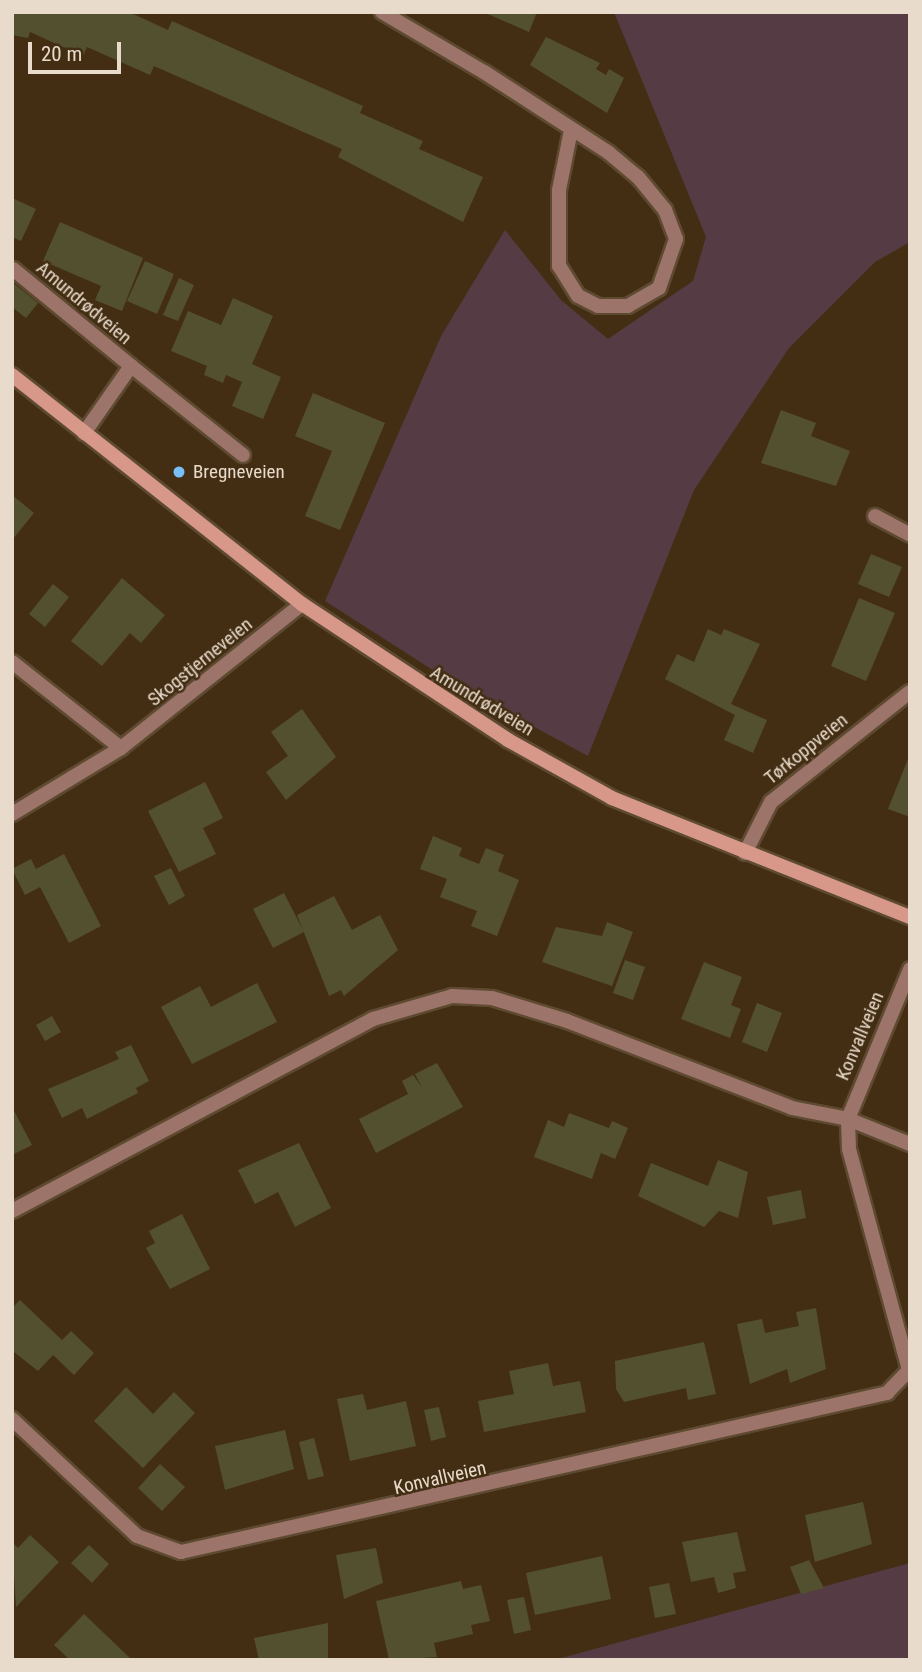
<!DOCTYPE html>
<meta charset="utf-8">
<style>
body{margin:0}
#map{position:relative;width:922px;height:1672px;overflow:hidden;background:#432e14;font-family:"Roboto Condensed",sans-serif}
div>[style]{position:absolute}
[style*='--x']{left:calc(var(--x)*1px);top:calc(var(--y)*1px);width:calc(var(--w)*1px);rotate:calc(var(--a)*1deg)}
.green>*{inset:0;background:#553b43}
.building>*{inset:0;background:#53502f}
.roads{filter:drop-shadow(2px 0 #5e4a31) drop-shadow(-2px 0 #5e4a31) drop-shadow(0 2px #5e4a31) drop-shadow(0 -2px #5e4a31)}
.street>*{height:14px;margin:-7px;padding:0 7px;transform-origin:7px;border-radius:7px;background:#9c746a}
.secondary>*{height:14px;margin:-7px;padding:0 7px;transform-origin:7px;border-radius:7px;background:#d79889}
.dots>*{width:19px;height:19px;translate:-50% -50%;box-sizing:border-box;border:4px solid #432e14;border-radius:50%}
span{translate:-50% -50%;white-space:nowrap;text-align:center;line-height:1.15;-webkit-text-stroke:5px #432e14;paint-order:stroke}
.street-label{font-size:19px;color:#e9dbcc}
.poi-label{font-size:19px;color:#e9dbcc}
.left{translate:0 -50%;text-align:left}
.frame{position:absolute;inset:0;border:14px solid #e9dbcc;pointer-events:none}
.scale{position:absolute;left:28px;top:42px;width:93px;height:32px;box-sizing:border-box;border:4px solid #e9dbcc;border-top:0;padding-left:9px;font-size:21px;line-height:24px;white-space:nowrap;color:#e9dbcc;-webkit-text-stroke:5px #432e14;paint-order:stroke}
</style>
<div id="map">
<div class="green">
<i style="clip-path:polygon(614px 12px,910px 12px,910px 242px,875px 262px,789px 348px,694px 490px,588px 756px,453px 683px,325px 601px,441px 336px,505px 230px,561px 300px,608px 339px,693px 281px,706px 237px)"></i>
<i style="clip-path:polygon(910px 1563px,910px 1660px,554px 1660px)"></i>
</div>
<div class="building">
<i style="clip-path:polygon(12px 12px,129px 12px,168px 30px,172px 21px,363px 106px,360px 113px,423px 141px,419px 149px,483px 177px,463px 222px,338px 157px,342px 149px,154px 66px,150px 75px,87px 47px,83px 56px,30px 32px,28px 38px,12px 35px)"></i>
<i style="clip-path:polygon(483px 12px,537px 12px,529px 32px)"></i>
<i style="clip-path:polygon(546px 37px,600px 63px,596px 69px,606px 75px,609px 69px,624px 78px,607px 113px,530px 65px)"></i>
<i style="clip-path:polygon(12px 198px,36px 209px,21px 241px,12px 237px)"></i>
<i style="clip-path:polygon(60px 222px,143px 258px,122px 311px,95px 300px,101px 286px,43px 261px)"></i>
<i style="clip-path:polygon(145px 261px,174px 274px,157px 314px,127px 301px)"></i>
<i style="clip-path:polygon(179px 278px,194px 285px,178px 321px,163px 315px)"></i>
<i style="clip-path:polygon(12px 282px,38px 303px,26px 318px,12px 307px)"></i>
<i style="clip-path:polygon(233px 298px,273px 316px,252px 364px,281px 377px,263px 419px,232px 406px,242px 382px,226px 375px,223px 383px,204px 375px,207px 366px,171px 351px,188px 311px,221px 325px)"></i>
<i style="clip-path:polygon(313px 393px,385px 423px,340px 530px,305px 516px,332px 451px,295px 436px)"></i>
<i style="clip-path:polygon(781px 410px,816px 423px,811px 436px,850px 451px,836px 486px,761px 463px)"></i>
<i style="clip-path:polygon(12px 495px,34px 513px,12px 540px)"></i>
<i style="clip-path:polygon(871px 554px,902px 567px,889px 597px,858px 584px)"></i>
<i style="clip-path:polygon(122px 578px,165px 615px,141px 643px,130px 633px,102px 666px,71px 641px)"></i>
<i style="clip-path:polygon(53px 584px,69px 597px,45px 627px,29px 614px)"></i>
<i style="clip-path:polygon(859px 598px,895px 613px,866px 681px,831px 666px)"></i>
<i style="clip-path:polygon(708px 629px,721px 635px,724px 629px,760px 644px,731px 704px,767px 720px,753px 753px,724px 740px,735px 715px,665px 679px,677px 654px,694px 662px)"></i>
<i style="clip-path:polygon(302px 709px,336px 757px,286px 800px,266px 772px,288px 756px,271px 732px)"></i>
<i style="clip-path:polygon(910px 754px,910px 817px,888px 809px)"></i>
<i style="clip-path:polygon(205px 782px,223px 818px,203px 828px,216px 854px,179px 872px,148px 811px)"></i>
<i style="clip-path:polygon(433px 836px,462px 848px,459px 856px,479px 864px,486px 848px,504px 855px,498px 871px,519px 880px,497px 936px,471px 926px,477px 911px,440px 897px,447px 879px,420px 869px)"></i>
<i style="clip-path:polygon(64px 854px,101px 926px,69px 943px,40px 887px,25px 895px,12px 869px,31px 859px,36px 869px)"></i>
<i style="clip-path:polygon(171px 868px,185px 896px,169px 905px,154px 876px)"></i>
<i style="clip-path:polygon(284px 893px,304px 932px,273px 948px,253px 909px)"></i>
<i style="clip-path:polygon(334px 896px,352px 930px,380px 915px,398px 950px,344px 996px,341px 990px,329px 996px,297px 915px)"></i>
<i style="clip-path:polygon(607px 922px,633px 932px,612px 986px,542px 962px,556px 927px,602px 936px)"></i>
<i style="clip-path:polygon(625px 960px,645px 967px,633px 1000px,613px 993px)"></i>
<i style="clip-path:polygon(704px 962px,742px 977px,731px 1005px,741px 1009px,730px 1038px,681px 1019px)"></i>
<i style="clip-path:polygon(257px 983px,277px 1022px,192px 1064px,161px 1007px,200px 986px,211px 1007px)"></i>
<i style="clip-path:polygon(757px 1003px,782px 1013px,767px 1052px,742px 1042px)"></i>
<i style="clip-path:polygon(52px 1016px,61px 1032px,45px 1041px,36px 1025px)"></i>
<i style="clip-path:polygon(131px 1045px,149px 1081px,136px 1088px,138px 1093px,87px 1119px,82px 1108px,62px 1118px,48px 1089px,119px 1059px,115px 1052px)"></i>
<i style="clip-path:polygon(437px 1063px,463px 1107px,376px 1153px,359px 1119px,408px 1094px,402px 1081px,413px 1075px,422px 1087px,415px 1074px)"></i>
<i style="clip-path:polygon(12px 1107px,32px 1145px,12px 1155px)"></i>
<i style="clip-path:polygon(569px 1113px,609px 1128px,612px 1121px,628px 1128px,615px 1159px,601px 1153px,592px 1179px,534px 1157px,548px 1120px,564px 1127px)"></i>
<i style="clip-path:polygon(299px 1143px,331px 1208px,295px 1227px,278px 1192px,255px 1204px,238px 1170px)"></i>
<i style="clip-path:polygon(718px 1160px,748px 1172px,738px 1218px,719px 1211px,704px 1227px,638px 1196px,651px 1163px,708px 1186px)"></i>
<i style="clip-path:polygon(801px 1190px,806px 1218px,773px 1225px,767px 1197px)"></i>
<i style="clip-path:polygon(182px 1214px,210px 1269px,170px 1289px,146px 1248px,155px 1243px,149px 1231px)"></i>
<i style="clip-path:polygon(20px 1300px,62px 1340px,71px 1331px,94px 1353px,74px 1375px,53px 1355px,38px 1371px,14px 1352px,12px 1308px)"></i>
<i style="clip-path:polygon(816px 1308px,826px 1369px,790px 1383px,787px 1369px,750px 1384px,737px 1324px,762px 1319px,765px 1333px,799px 1326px,796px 1312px)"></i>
<i style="clip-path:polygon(704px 1342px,716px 1394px,688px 1400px,686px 1388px,624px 1402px,616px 1389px,615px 1361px)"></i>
<i style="clip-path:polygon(548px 1363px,553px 1386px,580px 1381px,586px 1412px,484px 1432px,478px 1401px,514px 1394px,509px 1371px)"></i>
<i style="clip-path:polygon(126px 1387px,153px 1414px,174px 1392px,195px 1413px,143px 1468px,94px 1421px)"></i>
<i style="clip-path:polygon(363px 1394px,367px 1410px,406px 1401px,416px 1446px,350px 1461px,337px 1399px)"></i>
<i style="clip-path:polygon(439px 1407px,446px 1437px,431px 1441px,424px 1410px)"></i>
<i style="clip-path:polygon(285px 1430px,294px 1469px,225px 1490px,215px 1446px)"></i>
<i style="clip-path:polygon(314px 1438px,324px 1476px,308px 1480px,299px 1442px)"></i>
<i style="clip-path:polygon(160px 1464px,185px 1487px,162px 1511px,138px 1488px)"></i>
<i style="clip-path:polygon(863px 1502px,872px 1544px,815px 1562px,805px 1515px)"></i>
<i style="clip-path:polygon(737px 1532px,746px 1571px,733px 1573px,736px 1588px,718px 1593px,714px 1577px,691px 1582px,682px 1542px)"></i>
<i style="clip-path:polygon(30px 1535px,59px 1562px,16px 1607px,12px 1542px,18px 1548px)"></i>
<i style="clip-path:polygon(89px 1545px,109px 1564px,92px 1583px,71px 1563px)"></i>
<i style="clip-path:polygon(376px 1548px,383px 1583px,344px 1599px,336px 1555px)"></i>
<i style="clip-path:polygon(602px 1556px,611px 1599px,535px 1615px,526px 1573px)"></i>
<i style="clip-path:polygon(809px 1560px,824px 1588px,801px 1594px,790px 1567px)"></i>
<i style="clip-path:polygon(461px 1581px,463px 1589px,481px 1585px,490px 1621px,471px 1625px,473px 1634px,434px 1643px,437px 1657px,389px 1660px,376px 1601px)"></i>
<i style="clip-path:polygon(669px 1583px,676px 1614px,655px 1618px,649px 1587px)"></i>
<i style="clip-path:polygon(524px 1597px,531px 1630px,514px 1634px,507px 1600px)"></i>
<i style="clip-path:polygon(84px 1614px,132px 1660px,70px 1660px,54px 1645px)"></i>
<i style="clip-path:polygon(328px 1623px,328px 1660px,259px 1660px,254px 1638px)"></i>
</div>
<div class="roads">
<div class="street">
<i style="--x:382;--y:12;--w:118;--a:30.5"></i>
<i style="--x:484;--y:72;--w:149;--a:32.9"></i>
<i style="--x:609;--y:153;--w:38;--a:40"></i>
<i style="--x:638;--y:177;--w:43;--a:50.7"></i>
<i style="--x:665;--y:210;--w:31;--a:69"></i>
<i style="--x:676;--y:239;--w:52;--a:109.1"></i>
<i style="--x:659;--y:288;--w:36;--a:150"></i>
<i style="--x:628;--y:306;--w:30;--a:180"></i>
<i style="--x:598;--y:306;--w:22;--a:-153"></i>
<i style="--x:578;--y:296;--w:36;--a:-122"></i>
<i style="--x:559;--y:266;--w:76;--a:-90"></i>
<i style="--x:559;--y:190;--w:61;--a:-78.7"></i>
<i style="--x:13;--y:269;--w:153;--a:39.4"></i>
<i style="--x:131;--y:366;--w:82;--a:125"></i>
<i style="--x:131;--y:366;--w:143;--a:38.5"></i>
<i style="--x:875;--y:516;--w:40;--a:28"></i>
<i style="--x:12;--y:662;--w:139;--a:38.3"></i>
<i style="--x:12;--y:814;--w:127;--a:-31.2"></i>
<i style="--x:121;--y:748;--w:231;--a:-38.5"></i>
<i style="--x:745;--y:853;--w:57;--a:-63"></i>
<i style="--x:771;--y:802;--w:177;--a:-38.4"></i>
<i style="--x:12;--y:1211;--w:409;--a:-28"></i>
<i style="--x:373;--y:1019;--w:82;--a:-16.2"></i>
<i style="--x:452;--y:996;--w:40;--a:2.9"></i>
<i style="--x:492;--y:998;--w:78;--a:17"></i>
<i style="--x:567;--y:1021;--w:241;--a:21.1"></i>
<i style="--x:792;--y:1108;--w:57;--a:11.1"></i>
<i style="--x:848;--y:1119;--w:67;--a:22"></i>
<i style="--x:12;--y:1419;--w:171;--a:43.1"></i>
<i style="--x:137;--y:1536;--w:47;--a:20"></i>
<i style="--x:181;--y:1552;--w:724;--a:-12.69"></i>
<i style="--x:887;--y:1393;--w:32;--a:-46"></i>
<i style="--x:909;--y:1370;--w:229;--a:-105.2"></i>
<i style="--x:849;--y:1149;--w:30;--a:-92"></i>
<i style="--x:848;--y:1119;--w:162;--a:-67.5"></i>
</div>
<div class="secondary">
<i style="--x:12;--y:375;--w:370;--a:38.3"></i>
<i style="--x:302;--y:604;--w:247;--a:33.4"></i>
<i style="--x:508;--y:740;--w:119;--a:29.1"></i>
<i style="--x:612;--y:798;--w:321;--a:21.8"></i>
</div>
</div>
<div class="dots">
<i style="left:179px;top:472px;background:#78bff7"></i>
</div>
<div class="street-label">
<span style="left:84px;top:303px;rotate:40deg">Amundrødveien</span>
<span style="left:200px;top:662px;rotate:-39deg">Skogstjerneveien</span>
<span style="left:482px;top:701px;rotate:31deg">Amundrødveien</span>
<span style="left:806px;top:749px;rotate:-39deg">Tørkoppveien</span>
<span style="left:860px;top:1036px;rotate:-67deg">Konvallveien</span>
<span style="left:440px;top:1478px;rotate:-13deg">Konvallveien</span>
</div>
<div class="poi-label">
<span class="left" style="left:193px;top:472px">Bregneveien</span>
</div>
<div class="frame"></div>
<div class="scale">20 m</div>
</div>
